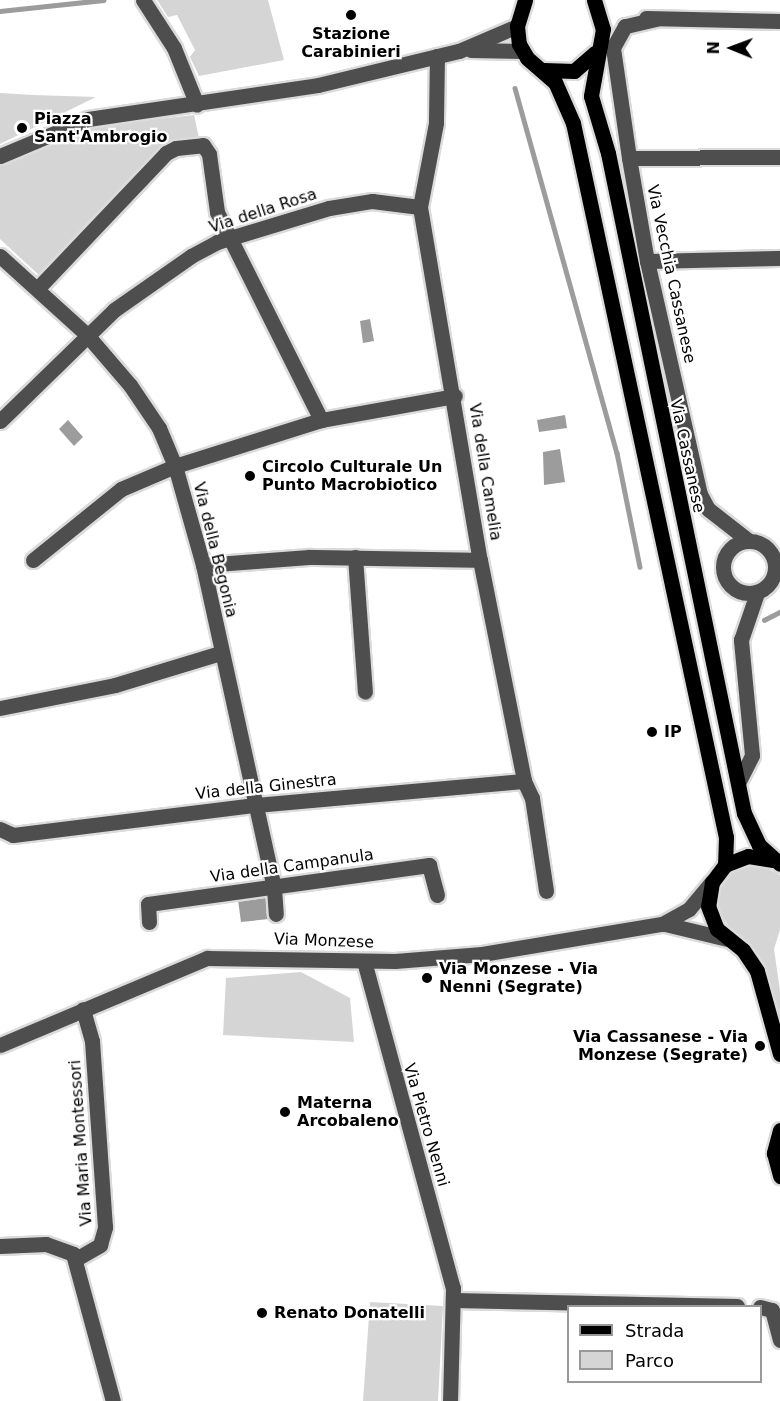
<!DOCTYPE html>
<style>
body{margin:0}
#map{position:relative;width:780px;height:1401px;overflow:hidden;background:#fff;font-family:"DejaVu Sans",sans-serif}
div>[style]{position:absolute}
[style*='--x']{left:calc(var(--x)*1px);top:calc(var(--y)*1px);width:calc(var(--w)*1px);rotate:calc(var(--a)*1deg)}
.green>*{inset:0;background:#d5d5d5}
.water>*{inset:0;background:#9c9c9c}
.stream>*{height:4.5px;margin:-2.25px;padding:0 2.25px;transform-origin:2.25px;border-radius:2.25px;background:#9c9c9c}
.roads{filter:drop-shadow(2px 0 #dbdbdb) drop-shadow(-2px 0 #dbdbdb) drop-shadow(0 2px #dbdbdb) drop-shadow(0 -2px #dbdbdb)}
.minor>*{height:15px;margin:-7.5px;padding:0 7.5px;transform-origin:7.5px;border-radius:7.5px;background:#4e4e4e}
.minor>.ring{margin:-7.5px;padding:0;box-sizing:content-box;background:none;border:15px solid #4e4e4e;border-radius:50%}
.major>*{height:15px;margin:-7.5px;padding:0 7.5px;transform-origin:7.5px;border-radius:7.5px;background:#000}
.dots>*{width:16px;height:16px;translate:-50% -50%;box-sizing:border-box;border:3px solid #fff;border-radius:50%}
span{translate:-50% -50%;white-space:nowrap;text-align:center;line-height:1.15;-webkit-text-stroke:4.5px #fff;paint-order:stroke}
.poi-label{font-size:16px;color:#000;font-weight:700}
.left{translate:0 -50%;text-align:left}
.right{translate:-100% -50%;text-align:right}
.street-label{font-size:16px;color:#000}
.legend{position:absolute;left:567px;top:1305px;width:195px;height:78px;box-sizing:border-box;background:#fff;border:2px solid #999;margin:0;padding:8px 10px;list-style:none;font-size:18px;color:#000}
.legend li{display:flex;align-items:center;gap:12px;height:30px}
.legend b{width:30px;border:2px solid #999}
.north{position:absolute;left:702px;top:18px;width:60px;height:60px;-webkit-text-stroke:4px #fff;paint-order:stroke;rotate:271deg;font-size:16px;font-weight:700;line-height:24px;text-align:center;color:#000}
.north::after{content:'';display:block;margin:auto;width:21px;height:27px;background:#000;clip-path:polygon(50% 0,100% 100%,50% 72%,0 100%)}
</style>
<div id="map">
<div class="green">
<i style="clip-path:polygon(157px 0,268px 0,284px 60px,199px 76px,190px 57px,195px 50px,177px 15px,168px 17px)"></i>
<i style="clip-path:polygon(0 93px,33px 95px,96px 97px,0 144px)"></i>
<i style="clip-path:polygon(194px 115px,199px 138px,176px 142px,41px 277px,0 239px,0 166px,92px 126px)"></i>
<i style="clip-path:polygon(758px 864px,780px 875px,780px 930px,774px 949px,780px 991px,780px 1041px,758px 964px,718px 912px,718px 891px,727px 875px,744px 865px)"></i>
<i style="clip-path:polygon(301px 972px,350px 998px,354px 1042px,223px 1035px,226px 978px)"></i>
<i style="clip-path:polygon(370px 1302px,443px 1306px,438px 1401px,363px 1401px)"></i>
</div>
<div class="water">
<i style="clip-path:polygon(370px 319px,374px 341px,363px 343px,360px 321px)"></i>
<i style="clip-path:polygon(565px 415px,567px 428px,539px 432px,537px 420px)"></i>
<i style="clip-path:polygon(68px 420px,83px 437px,74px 446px,59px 429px)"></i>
<i style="clip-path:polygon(560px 449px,565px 482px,544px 485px,543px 452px)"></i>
<i style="clip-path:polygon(266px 897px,269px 919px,241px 922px,238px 900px)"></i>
</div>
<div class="stream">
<i style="--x:0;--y:11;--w:104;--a:-6.1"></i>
<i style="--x:515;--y:88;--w:379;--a:74.4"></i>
<i style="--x:617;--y:453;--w:116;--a:78.6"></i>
<i style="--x:764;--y:620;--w:18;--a:-27"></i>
</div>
<div class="roads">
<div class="minor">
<i style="--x:143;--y:0;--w:57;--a:57.1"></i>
<i style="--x:174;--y:48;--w:61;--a:68"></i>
<i style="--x:646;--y:18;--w:134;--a:1.3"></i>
<i style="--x:656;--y:19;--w:32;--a:167"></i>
<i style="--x:625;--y:26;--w:25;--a:119"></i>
<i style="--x:613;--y:48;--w:111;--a:81.7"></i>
<i style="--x:629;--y:158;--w:105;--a:80.1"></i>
<i style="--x:647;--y:261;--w:239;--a:77.2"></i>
<i style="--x:700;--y:494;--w:17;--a:62"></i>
<i style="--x:708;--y:509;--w:52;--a:38"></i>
<i style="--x:471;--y:50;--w:51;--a:1.1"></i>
<i style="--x:437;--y:56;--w:67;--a:90.9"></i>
<i style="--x:436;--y:123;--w:86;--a:100.8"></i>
<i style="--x:420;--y:207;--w:358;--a:80.4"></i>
<i style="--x:480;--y:560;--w:225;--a:78.7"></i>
<i style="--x:524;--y:781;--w:19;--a:65"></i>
<i style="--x:532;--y:798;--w:94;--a:81.4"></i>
<i style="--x:0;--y:156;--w:95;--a:-22.8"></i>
<i style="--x:88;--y:119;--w:232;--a:-8.4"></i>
<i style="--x:318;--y:85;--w:145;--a:-13.6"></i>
<i style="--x:459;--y:51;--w:63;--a:-23.3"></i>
<i style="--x:629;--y:158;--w:151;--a:-0.4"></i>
<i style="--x:0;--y:256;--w:118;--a:42.2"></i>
<i style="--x:87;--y:335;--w:66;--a:49.3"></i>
<i style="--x:130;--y:385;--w:52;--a:56"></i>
<i style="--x:159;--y:428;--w:41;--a:67.2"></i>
<i style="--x:175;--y:466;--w:103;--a:74.2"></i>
<i style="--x:203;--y:565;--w:331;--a:77.6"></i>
<i style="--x:274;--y:888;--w:26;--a:86"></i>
<i style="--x:647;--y:261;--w:133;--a:-1.3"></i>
<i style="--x:38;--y:288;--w:186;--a:-46.5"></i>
<i style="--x:166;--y:153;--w:11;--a:-27"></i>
<i style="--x:176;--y:148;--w:27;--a:-6"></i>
<i style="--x:203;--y:145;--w:11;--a:56"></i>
<i style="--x:209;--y:154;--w:59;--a:82.1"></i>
<i style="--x:217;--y:212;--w:233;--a:63.4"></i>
<i style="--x:0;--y:421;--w:159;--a:-44.2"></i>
<i style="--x:114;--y:310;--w:94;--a:-35"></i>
<i style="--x:191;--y:256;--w:30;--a:-28"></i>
<i style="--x:217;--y:242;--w:117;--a:-16.9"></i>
<i style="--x:329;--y:208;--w:44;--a:-9.2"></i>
<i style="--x:372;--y:201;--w:48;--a:7.1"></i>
<i class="ring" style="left:723px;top:541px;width:37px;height:37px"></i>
<i style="--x:355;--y:557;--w:135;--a:85.8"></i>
<i style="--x:33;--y:560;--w:113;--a:-38.9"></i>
<i style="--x:121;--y:489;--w:59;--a:-23.1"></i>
<i style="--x:175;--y:466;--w:153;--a:-17.5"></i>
<i style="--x:321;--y:420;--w:136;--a:-10.2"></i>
<i style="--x:203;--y:565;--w:106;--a:-4.3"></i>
<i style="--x:309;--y:557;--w:171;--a:1"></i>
<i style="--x:0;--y:708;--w:117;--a:-11.3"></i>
<i style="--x:115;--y:685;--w:110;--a:-16.9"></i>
<i style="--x:738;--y:783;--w:31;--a:-63"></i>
<i style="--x:752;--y:755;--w:116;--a:-95.5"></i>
<i style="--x:741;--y:640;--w:50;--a:-71.2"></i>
<i style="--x:0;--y:829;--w:14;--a:25"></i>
<i style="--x:13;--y:835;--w:244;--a:-7.1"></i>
<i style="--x:255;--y:805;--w:270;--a:-5.1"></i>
<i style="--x:149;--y:922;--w:18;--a:-93"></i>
<i style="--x:148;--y:904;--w:284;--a:-7.9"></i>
<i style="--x:429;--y:865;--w:31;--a:75"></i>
<i style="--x:665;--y:924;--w:64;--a:13.6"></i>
<i style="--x:364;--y:961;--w:339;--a:74.8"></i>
<i style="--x:453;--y:1288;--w:113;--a:91.5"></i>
<i style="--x:0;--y:1045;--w:225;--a:-22.8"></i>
<i style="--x:207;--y:958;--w:188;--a:0.9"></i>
<i style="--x:395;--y:961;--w:87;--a:-4.6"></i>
<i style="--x:482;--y:954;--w:182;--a:-9.5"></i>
<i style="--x:662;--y:924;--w:31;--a:-29"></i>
<i style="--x:689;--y:909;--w:35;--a:-50"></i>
<i style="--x:0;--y:1246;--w:46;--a:-2.5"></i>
<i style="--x:46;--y:1244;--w:29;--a:20"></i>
<i style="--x:73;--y:1254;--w:152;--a:74.8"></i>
<i style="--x:76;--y:1259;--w:28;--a:-30"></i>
<i style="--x:100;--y:1245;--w:19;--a:-74"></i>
<i style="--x:105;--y:1227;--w:186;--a:-94"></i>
<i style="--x:92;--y:1041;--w:33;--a:-106"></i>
<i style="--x:453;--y:1300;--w:284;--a:1.2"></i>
<i style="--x:760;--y:1307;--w:12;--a:14"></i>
<i style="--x:772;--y:1310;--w:31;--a:75"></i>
</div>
<div class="major">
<i style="--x:525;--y:0;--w:27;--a:107"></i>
<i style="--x:517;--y:26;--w:18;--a:84"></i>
<i style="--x:519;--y:44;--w:16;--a:60"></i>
<i style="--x:527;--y:58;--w:37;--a:41"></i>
<i style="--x:555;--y:82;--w:45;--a:66.3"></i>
<i style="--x:573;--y:123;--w:730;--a:77.91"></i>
<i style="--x:726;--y:837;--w:28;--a:92"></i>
<i style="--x:594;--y:0;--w:30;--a:73"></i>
<i style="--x:603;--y:29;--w:68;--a:100.2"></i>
<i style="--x:591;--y:96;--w:59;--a:73.4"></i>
<i style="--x:608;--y:153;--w:674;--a:78.36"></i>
<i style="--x:744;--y:813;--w:35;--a:65"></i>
<i style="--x:759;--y:845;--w:28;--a:42"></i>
<i style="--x:544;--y:70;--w:30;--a:2"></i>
<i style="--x:574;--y:71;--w:28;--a:-41"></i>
<i style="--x:773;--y:860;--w:25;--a:-171"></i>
<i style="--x:748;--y:856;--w:25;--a:159"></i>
<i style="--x:725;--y:865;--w:21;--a:127"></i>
<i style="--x:712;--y:882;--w:24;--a:99"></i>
<i style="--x:708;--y:906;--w:25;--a:69"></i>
<i style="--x:717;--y:929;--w:33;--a:39"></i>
<i style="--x:743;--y:950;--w:25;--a:56"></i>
<i style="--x:757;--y:971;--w:86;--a:74.5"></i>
<i style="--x:780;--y:1130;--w:24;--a:105"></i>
<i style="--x:774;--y:1153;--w:24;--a:75"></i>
</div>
</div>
<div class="dots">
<i style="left:351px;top:15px;background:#000"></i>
<i style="left:22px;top:128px;background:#000"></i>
<i style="left:250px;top:476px;background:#000"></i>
<i style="left:652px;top:732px;background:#000"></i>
<i style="left:427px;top:978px;background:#000"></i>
<i style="left:760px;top:1046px;background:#000"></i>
<i style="left:285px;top:1112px;background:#000"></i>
<i style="left:262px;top:1313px;background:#000"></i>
</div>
<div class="poi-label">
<span style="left:351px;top:43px">Stazione<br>Carabinieri</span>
<span class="left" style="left:34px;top:128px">Piazza<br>Sant'Ambrogio</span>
<span class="left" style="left:262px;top:476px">Circolo Culturale Un<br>Punto Macrobiotico</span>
<span class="left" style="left:664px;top:732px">IP</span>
<span class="left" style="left:439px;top:978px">Via Monzese - Via<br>Nenni (Segrate)</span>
<span class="right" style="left:748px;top:1046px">Via Cassanese - Via<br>Monzese (Segrate)</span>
<span class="left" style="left:297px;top:1112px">Materna<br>Arcobaleno</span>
<span class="left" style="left:274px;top:1313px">Renato Donatelli</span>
</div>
<div class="street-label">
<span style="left:263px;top:211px;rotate:-18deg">Via della Rosa</span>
<span style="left:671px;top:274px;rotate:78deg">Via Vecchia Cassanese</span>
<span style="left:687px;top:456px;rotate:78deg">Via Cassanese</span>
<span style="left:485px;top:472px;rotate:81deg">Via della Camelia</span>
<span style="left:215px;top:550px;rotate:76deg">Via della Begonia</span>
<span style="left:266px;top:787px;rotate:-6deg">Via della Ginestra</span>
<span style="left:292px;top:866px;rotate:-8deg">Via della Campanula</span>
<span style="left:324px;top:941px;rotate:2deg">Via Monzese</span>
<span style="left:426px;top:1125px;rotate:74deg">Via Pietro Nenni</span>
<span style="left:81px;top:1143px;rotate:-94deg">Via Maria Montessori</span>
</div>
<ul class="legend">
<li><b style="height:8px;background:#000"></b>Strada</li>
<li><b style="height:16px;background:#d5d5d5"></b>Parco</li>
</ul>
<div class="north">N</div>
</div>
